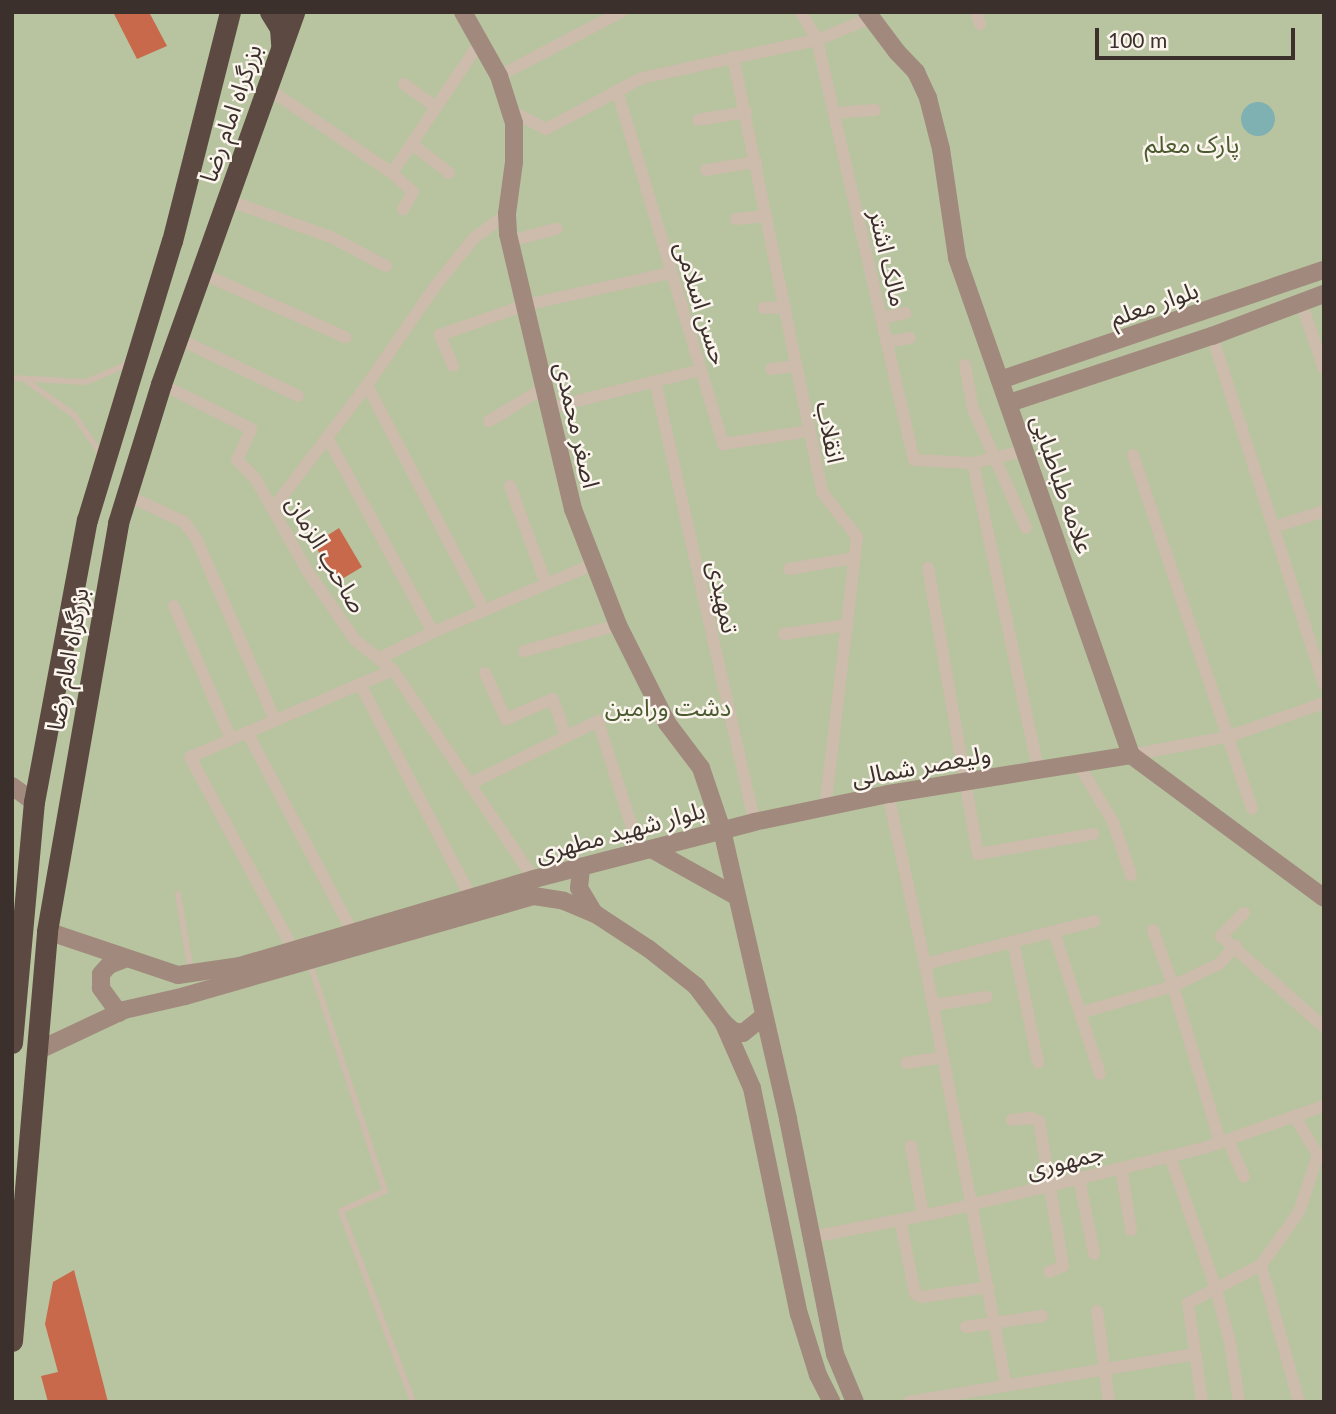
<!DOCTYPE html>
<meta charset="utf-8">
<style>
body{margin:0}
#map{position:relative;width:1336px;height:1414px;overflow:hidden;background:#f4ebe1;font-family:Lato,"Noto Sans Arabic",sans-serif}
div>[style]{position:absolute}
[style*='--x']{left:calc(var(--x)*1px);top:calc(var(--y)*1px);width:calc(var(--w)*1px);rotate:calc(var(--a)*1deg)}
.green>*{inset:0;background:#b8c4a0}
.water>*{inset:0;background:#7fb0b2}
.round{border-radius:50%}
.building>*{inset:0;background:#c8694b}
.lane>*{height:6px;margin:-3px;padding:0 3px;transform-origin:3px;border-radius:3px;background:#cdbbac}
.street>*{height:12px;margin:-6px;padding:0 6px;transform-origin:6px;border-radius:6px;background:#cdbbac}
.secondary>*{height:18px;margin:-9px;padding:0 9px;transform-origin:9px;border-radius:9px;background:#a18a7d}
.highway>*{height:21px;margin:-10.5px;padding:0 10.5px;transform-origin:10.5px;border-radius:10.5px;background:#5c4a42}
span{translate:-50% -50%;white-space:nowrap;text-align:center;line-height:1.15;-webkit-text-stroke:5px #fbf5ee;paint-order:stroke}
.street-label{font-size:24px;color:#3b302b}
.park-label{font-size:24px;color:#4a5a2e}
.frame{position:absolute;inset:0;border:14px solid #3b302b;pointer-events:none}
.scale{position:absolute;left:1095px;top:28px;width:200px;height:32px;box-sizing:border-box;border:4px solid #3b302b;border-top:0;padding-left:9px;font-size:21px;line-height:24px;white-space:nowrap;color:#3b302b;-webkit-text-stroke:5px #fbf5ee;paint-order:stroke}
</style>
<div id="map">
<div class="green">
<i style="clip-path:polygon(12px 12px,1324px 12px,1324px 1402px,12px 1402px)"></i>
</div>
<div class="water">
<i class="round" style="left:1241px;top:102px;width:34px;height:34px"></i>
</div>
<div class="building">
<i style="clip-path:polygon(113px 12px,149px 12px,167px 46px,137px 59px)"></i>
<i style="clip-path:polygon(339px 528px,362px 567px,337px 582px,314px 544px)"></i>
<i style="clip-path:polygon(74px 1270px,108px 1402px,48px 1402px,41px 1376px,58px 1372px,45px 1324px,53px 1282px)"></i>
</div>
<div class="lane">
<i style="--x:12;--y:378;--w:74;--a:3.1"></i>
<i style="--x:86;--y:382;--w:46;--a:-23.2"></i>
<i style="--x:28;--y:382;--w:57;--a:35.7"></i>
<i style="--x:74;--y:415;--w:47;--a:55.3"></i>
<i style="--x:178;--y:894;--w:79;--a:80.5"></i>
<i style="--x:309;--y:961;--w:242;--a:71.7"></i>
<i style="--x:385;--y:1191;--w:48;--a:155.6"></i>
<i style="--x:341;--y:1211;--w:204;--a:69.3"></i>
</div>
<div class="street">
<i style="--x:801;--y:12;--w:32;--a:60"></i>
<i style="--x:817;--y:40;--w:431;--a:77"></i>
<i style="--x:914;--y:460;--w:59;--a:2.9"></i>
<i style="--x:973;--y:463;--w:55;--a:-13.8"></i>
<i style="--x:976;--y:12;--w:13;--a:72"></i>
<i style="--x:733;--y:57;--w:444;--a:78.4"></i>
<i style="--x:822;--y:492;--w:57;--a:52.1"></i>
<i style="--x:857;--y:537;--w:273;--a:96.7"></i>
<i style="--x:499;--y:76;--w:138;--a:-27.7"></i>
<i style="--x:404;--y:84;--w:39;--a:36"></i>
<i style="--x:267;--y:88;--w:151;--a:34.2"></i>
<i style="--x:392;--y:173;--w:28;--a:42"></i>
<i style="--x:413;--y:192;--w:20;--a:120"></i>
<i style="--x:617;--y:90;--w:370;--a:73.3"></i>
<i style="--x:723;--y:444;--w:87;--a:-8.6"></i>
<i style="--x:511;--y:111;--w:39;--a:27"></i>
<i style="--x:546;--y:129;--w:109;--a:-28"></i>
<i style="--x:642;--y:78;--w:179;--a:-12.3"></i>
<i style="--x:817;--y:40;--w:57;--a:-22.5"></i>
<i style="--x:834;--y:113;--w:41;--a:-4.2"></i>
<i style="--x:698;--y:120;--w:49;--a:-9.5"></i>
<i style="--x:412;--y:144;--w:47;--a:38.1"></i>
<i style="--x:706;--y:170;--w:51;--a:-9.1"></i>
<i style="--x:392;--y:173;--w:158;--a:-56.1"></i>
<i style="--x:227;--y:200;--w:110;--a:19.6"></i>
<i style="--x:331;--y:237;--w:62;--a:27.8"></i>
<i style="--x:736;--y:219;--w:30;--a:-6"></i>
<i style="--x:510;--y:241;--w:48;--a:-14.6"></i>
<i style="--x:201;--y:273;--w:158;--a:24"></i>
<i style="--x:1301;--y:302;--w:71;--a:71.1"></i>
<i style="--x:764;--y:308;--w:21;--a:-3"></i>
<i style="--x:881;--y:318;--w:25;--a:-11"></i>
<i style="--x:1212;--y:336;--w:366;--a:72.2"></i>
<i style="--x:177;--y:338;--w:134;--a:25.6"></i>
<i style="--x:887;--y:342;--w:23;--a:-10"></i>
<i style="--x:965;--y:365;--w:45;--a:79.7"></i>
<i style="--x:973;--y:409;--w:130;--a:66"></i>
<i style="--x:453;--y:366;--w:34;--a:-113"></i>
<i style="--x:440;--y:335;--w:90;--a:-19.4"></i>
<i style="--x:525;--y:305;--w:148;--a:-12.4"></i>
<i style="--x:771;--y:369;--w:26;--a:-7"></i>
<i style="--x:655;--y:381;--w:452;--a:77.3"></i>
<i style="--x:161;--y:384;--w:101;--a:26.6"></i>
<i style="--x:251;--y:429;--w:34;--a:114"></i>
<i style="--x:237;--y:460;--w:25;--a:45"></i>
<i style="--x:255;--y:478;--w:108;--a:60.6"></i>
<i style="--x:308;--y:572;--w:83;--a:55.3"></i>
<i style="--x:355;--y:640;--w:48;--a:38.3"></i>
<i style="--x:393;--y:670;--w:252;--a:56"></i>
<i style="--x:367;--y:385;--w:254;--a:62.5"></i>
<i style="--x:549;--y:408;--w:156;--a:-14.1"></i>
<i style="--x:489;--y:421;--w:64;--a:-31"></i>
<i style="--x:327;--y:437;--w:222;--a:61.5"></i>
<i style="--x:1133;--y:455;--w:373;--a:71.4"></i>
<i style="--x:973;--y:463;--w:313;--a:78"></i>
<i style="--x:510;--y:486;--w:104;--a:69.8"></i>
<i style="--x:126;--y:495;--w:64;--a:25"></i>
<i style="--x:184;--y:522;--w:22;--a:54"></i>
<i style="--x:197;--y:540;--w:196;--a:66.6"></i>
<i style="--x:274;--y:507;--w:153;--a:-52.7"></i>
<i style="--x:367;--y:385;--w:121;--a:-55.4"></i>
<i style="--x:436;--y:285;--w:60;--a:-51"></i>
<i style="--x:474;--y:238;--w:41;--a:-36"></i>
<i style="--x:1274;--y:527;--w:52;--a:-17.7"></i>
<i style="--x:928;--y:568;--w:290;--a:80.1"></i>
<i style="--x:978;--y:854;--w:117;--a:-9.9"></i>
<i style="--x:789;--y:569;--w:67;--a:-9.5"></i>
<i style="--x:174;--y:606;--w:145;--a:66.8"></i>
<i style="--x:784;--y:634;--w:64;--a:-8.1"></i>
<i style="--x:524;--y:651;--w:98;--a:-15.5"></i>
<i style="--x:380;--y:658;--w:59;--a:-26.1"></i>
<i style="--x:433;--y:632;--w:175;--a:-22.9"></i>
<i style="--x:485;--y:673;--w:51;--a:65.5"></i>
<i style="--x:506;--y:719;--w:51;--a:-23.1"></i>
<i style="--x:553;--y:699;--w:39;--a:71"></i>
<i style="--x:361;--y:686;--w:240;--a:62.5"></i>
<i style="--x:247;--y:732;--w:227;--a:62.2"></i>
<i style="--x:1131;--y:755;--w:98;--a:-10.6"></i>
<i style="--x:1227;--y:737;--w:103;--a:-19.3"></i>
<i style="--x:1077;--y:762;--w:70;--a:59"></i>
<i style="--x:1113;--y:822;--w:56;--a:71.2"></i>
<i style="--x:469;--y:784;--w:144;--a:-26"></i>
<i style="--x:598;--y:721;--w:139;--a:72.3"></i>
<i style="--x:888;--y:794;--w:174;--a:77.7"></i>
<i style="--x:925;--y:964;--w:429;--a:79.1"></i>
<i style="--x:1244;--y:913;--w:33;--a:135"></i>
<i style="--x:1221;--y:936;--w:137;--a:41.5"></i>
<i style="--x:1153;--y:930;--w:59;--a:70.3"></i>
<i style="--x:1173;--y:986;--w:163;--a:73.2"></i>
<i style="--x:1054;--y:932;--w:149;--a:72.1"></i>
<i style="--x:1013;--y:942;--w:123;--a:78.2"></i>
<i style="--x:294;--y:951;--w:220;--a:-118.2"></i>
<i style="--x:190;--y:757;--w:221;--a:-23.2"></i>
<i style="--x:925;--y:964;--w:175;--a:-14.2"></i>
<i style="--x:933;--y:1005;--w:54;--a:-8.6"></i>
<i style="--x:1080;--y:1013;--w:97;--a:-16.2"></i>
<i style="--x:1173;--y:986;--w:51;--a:-25.6"></i>
<i style="--x:1219;--y:964;--w:25;--a:-47"></i>
<i style="--x:906;--y:1063;--w:37;--a:-9"></i>
<i style="--x:1295;--y:1117;--w:44;--a:58.8"></i>
<i style="--x:1318;--y:1155;--w:6;--a:31"></i>
<i style="--x:1012;--y:1120;--w:19;--a:-6"></i>
<i style="--x:1031;--y:1118;--w:9;--a:21"></i>
<i style="--x:1039;--y:1121;--w:147;--a:80.6"></i>
<i style="--x:1063;--y:1266;--w:15;--a:157"></i>
<i style="--x:1228;--y:1140;--w:40;--a:66.6"></i>
<i style="--x:911;--y:1146;--w:70;--a:80.1"></i>
<i style="--x:1170;--y:1156;--w:141;--a:70.9"></i>
<i style="--x:1216;--y:1289;--w:55;--a:75.2"></i>
<i style="--x:1230;--y:1342;--w:61;--a:81.5"></i>
<i style="--x:1121;--y:1168;--w:63;--a:80.8"></i>
<i style="--x:1079;--y:1178;--w:77;--a:78.8"></i>
<i style="--x:900;--y:1220;--w:75;--a:78.4"></i>
<i style="--x:915;--y:1293;--w:8;--a:30"></i>
<i style="--x:922;--y:1297;--w:67;--a:-8.6"></i>
<i style="--x:812;--y:1237;--w:131;--a:-11"></i>
<i style="--x:941;--y:1212;--w:271;--a:-13.7"></i>
<i style="--x:1204;--y:1148;--w:127;--a:-19.3"></i>
<i style="--x:1261;--y:1265;--w:142;--a:74.5"></i>
<i style="--x:1097;--y:1311;--w:92;--a:82.5"></i>
<i style="--x:966;--y:1327;--w:77;--a:-8.2"></i>
<i style="--x:909;--y:1402;--w:291;--a:-9.5"></i>
<i style="--x:1202;--y:1402;--w:100;--a:-98"></i>
<i style="--x:1188;--y:1303;--w:82;--a:-27.5"></i>
<i style="--x:1261;--y:1265;--w:65;--a:-54.4"></i>
<i style="--x:1299;--y:1212;--w:60;--a:-71.6"></i>
</div>
<div class="secondary">
<i style="--x:463;--y:12;--w:73;--a:60.6"></i>
<i style="--x:499;--y:76;--w:49;--a:72.3"></i>
<i style="--x:514;--y:123;--w:39;--a:90"></i>
<i style="--x:514;--y:162;--w:52;--a:97.7"></i>
<i style="--x:507;--y:214;--w:20;--a:87"></i>
<i style="--x:508;--y:234;--w:283;--a:76.7"></i>
<i style="--x:573;--y:509;--w:124;--a:68.8"></i>
<i style="--x:618;--y:625;--w:110;--a:63.4"></i>
<i style="--x:667;--y:723;--w:56;--a:52.9"></i>
<i style="--x:701;--y:768;--w:65;--a:71.3"></i>
<i style="--x:722;--y:830;--w:296;--a:77.1"></i>
<i style="--x:788;--y:1119;--w:240;--a:78.7"></i>
<i style="--x:835;--y:1354;--w:52;--a:67.4"></i>
<i style="--x:867;--y:12;--w:50;--a:53.1"></i>
<i style="--x:897;--y:52;--w:28;--a:46"></i>
<i style="--x:916;--y:72;--w:29;--a:65"></i>
<i style="--x:928;--y:98;--w:53;--a:75.7"></i>
<i style="--x:941;--y:149;--w:110;--a:81.6"></i>
<i style="--x:957;--y:258;--w:527;--a:70.7"></i>
<i style="--x:1131;--y:755;--w:240;--a:36.5"></i>
<i style="--x:1000;--y:380;--w:342;--a:-18.8"></i>
<i style="--x:1009;--y:403;--w:214;--a:-18.3"></i>
<i style="--x:1212;--y:336;--w:120;--a:-20.6"></i>
<i style="--x:12;--y:786;--w:27;--a:36"></i>
<i style="--x:653;--y:850;--w:95;--a:29"></i>
<i style="--x:581;--y:869;--w:19;--a:96"></i>
<i style="--x:579;--y:888;--w:29;--a:59"></i>
<i style="--x:47;--y:931;--w:138;--a:18.6"></i>
<i style="--x:178;--y:975;--w:63;--a:-8.3"></i>
<i style="--x:240;--y:966;--w:307;--a:-16.5"></i>
<i style="--x:534;--y:879;--w:227;--a:-14.5"></i>
<i style="--x:754;--y:822;--w:137;--a:-11.8"></i>
<i style="--x:888;--y:794;--w:246;--a:-9.1"></i>
<i style="--x:119;--y:1013;--w:31;--a:-126"></i>
<i style="--x:101;--y:988;--w:14;--a:-90"></i>
<i style="--x:101;--y:974;--w:12;--a:-48"></i>
<i style="--x:109;--y:965;--w:17;--a:-21"></i>
<i style="--x:723;--y:1022;--w:13;--a:42"></i>
<i style="--x:733;--y:1031;--w:10;--a:11"></i>
<i style="--x:743;--y:1033;--w:27;--a:-39"></i>
<i style="--x:37;--y:1051;--w:96;--a:-25.2"></i>
<i style="--x:124;--y:1010;--w:63;--a:-12.9"></i>
<i style="--x:185;--y:996;--w:363;--a:-16"></i>
<i style="--x:534;--y:896;--w:30;--a:9"></i>
<i style="--x:564;--y:901;--w:36;--a:23"></i>
<i style="--x:597;--y:915;--w:62;--a:33.2"></i>
<i style="--x:649;--y:949;--w:60;--a:38.2"></i>
<i style="--x:696;--y:986;--w:45;--a:53.1"></i>
<i style="--x:723;--y:1022;--w:72;--a:66.3"></i>
<i style="--x:752;--y:1088;--w:231;--a:78.3"></i>
<i style="--x:799;--y:1314;--w:64;--a:72.7"></i>
<i style="--x:818;--y:1375;--w:30;--a:63"></i>
</div>
<div class="highway">
<i style="--x:270;--y:12;--w:19;--a:58"></i>
<i style="--x:280;--y:28;--w:16;--a:86"></i>
<i style="--x:12;--y:1043;--w:242;--a:-84.8"></i>
<i style="--x:34;--y:802;--w:287;--a:-79.4"></i>
<i style="--x:87;--y:520;--w:292;--a:-73.1"></i>
<i style="--x:172;--y:241;--w:236;--a:-75.8"></i>
<i style="--x:12;--y:1341;--w:411;--a:-85.1"></i>
<i style="--x:47;--y:931;--w:414;--a:-80.1"></i>
<i style="--x:118;--y:523;--w:145;--a:-72.8"></i>
<i style="--x:161;--y:384;--w:395;--a:-70.3"></i>
</div>
<div class="street-label">
<span style="left:230px;top:113px;rotate:-71deg">بزرگراه امام رضا</span>
<span style="left:889px;top:258px;rotate:77deg">مالک اشتر</span>
<span style="left:702px;top:303px;rotate:73deg">حسن اسلامی</span>
<span style="left:1154px;top:303px;rotate:-19deg">بلوار معلم</span>
<span style="left:578px;top:425px;rotate:77deg">اصغر محمدی</span>
<span style="left:831px;top:432px;rotate:79deg">انقلاب</span>
<span style="left:1063px;top:484px;rotate:71deg">علامه طباطبایی</span>
<span style="left:327px;top:554px;rotate:59deg">صاحب الزمان</span>
<span style="left:724px;top:597px;rotate:78deg">تمهیدی</span>
<span style="left:67px;top:659px;rotate:-80deg">بزرگراه امام رضا</span>
<span style="left:921px;top:765px;rotate:-10deg">ولیعصر شمالی</span>
<span style="left:620px;top:831px;rotate:-15deg">بلوار شهید مطهری</span>
<span style="left:1065px;top:1160px;rotate:-14deg">جمهوری</span>
</div>
<div class="park-label">
<span style="left:1192px;top:144px">پارک معلم</span>
<span style="left:668px;top:707px">دشت ورامین</span>
</div>
<div class="frame"></div>
<div class="scale">100 m</div>
</div>
